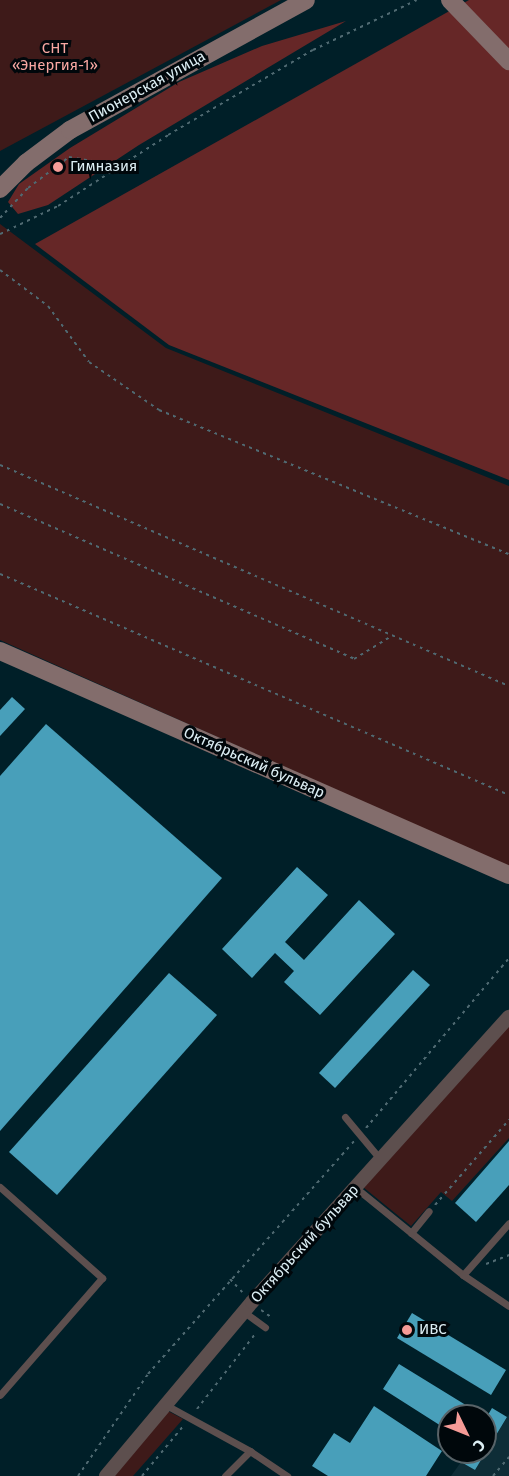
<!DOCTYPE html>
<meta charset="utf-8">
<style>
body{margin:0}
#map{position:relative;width:509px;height:1476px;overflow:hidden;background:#001f28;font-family:"Fira Sans",sans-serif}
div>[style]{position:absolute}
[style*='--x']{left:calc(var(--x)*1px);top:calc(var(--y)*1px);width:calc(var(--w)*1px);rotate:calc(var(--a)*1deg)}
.built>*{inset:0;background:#0e2d37}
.green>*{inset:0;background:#3e1a19}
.forest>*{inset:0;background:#662727}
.building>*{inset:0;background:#489fba}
.path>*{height:2px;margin-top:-1px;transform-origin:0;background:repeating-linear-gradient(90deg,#506a72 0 3px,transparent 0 7.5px)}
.lane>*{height:7px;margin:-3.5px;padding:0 3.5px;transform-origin:3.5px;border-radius:3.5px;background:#5d4f4e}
.street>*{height:14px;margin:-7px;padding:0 7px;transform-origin:7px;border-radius:7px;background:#5d4f4e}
.secondary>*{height:18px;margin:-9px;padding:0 9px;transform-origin:9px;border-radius:9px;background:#836d6c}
.dots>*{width:16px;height:16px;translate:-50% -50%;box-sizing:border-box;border:3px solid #00070b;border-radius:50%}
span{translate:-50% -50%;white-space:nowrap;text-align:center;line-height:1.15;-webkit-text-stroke:6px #00070b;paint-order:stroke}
.park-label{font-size:15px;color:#f8a7a2}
.street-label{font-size:15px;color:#dceef4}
.poi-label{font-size:15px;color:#dceef4}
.left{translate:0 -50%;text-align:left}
.north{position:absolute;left:437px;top:1404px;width:60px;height:60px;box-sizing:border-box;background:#00070b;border:2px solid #586368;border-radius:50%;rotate:133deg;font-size:16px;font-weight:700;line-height:24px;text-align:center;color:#dceef4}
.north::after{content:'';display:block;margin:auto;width:21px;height:27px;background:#f59b97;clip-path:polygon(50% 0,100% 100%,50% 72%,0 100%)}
</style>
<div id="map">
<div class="built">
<i style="clip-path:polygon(509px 1414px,509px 1476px,451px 1476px,461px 1462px,475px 1470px)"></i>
</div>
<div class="green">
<i style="clip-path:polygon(0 0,281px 0,0 151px)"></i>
<i style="clip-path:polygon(0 224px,166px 348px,509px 486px,509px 867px,0 640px)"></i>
<i style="clip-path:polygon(509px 1023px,509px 1138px,452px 1201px,441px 1192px,411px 1226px,363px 1187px)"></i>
<i style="clip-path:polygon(166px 1410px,183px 1419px,133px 1476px,112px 1476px)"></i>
</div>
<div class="forest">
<i style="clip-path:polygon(469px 0,509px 0,509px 480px,169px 345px,35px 244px)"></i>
<i style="clip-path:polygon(346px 21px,139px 145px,48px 205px,18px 214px,8px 202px,19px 184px,70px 148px,179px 82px,262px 46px)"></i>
</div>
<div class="building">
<i style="clip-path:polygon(12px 697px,25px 709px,0 736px,0 710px)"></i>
<i style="clip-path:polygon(46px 724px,222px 878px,0 1131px,0 776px)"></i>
<i style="clip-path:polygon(297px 867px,328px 895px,285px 942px,304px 960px,359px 900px,395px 934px,320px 1015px,284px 982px,294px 971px,275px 953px,252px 978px,222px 949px)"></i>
<i style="clip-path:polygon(413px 970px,430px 985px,335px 1088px,319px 1073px)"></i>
<i style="clip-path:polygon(169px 973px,217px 1015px,57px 1195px,9px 1152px)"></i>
<i style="clip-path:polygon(509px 1141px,509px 1185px,476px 1222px,455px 1203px)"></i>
<i style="clip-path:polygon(412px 1313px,506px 1370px,491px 1395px,397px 1338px)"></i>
<i style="clip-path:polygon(399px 1364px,469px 1407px,463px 1416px,449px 1416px,449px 1431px,383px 1389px)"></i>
<i style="clip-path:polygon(374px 1406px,442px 1451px,426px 1476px,328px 1476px,312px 1466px,334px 1433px,350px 1443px)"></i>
<i style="clip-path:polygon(492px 1408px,507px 1417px,475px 1470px,461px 1462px,466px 1452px,485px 1452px,485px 1420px)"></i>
</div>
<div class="path">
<i style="--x:0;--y:218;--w:41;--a:-47"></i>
<i style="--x:28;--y:188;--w:51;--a:-37.1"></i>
<i style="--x:69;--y:157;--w:52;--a:10"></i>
<i style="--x:0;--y:234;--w:64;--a:-25.8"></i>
<i style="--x:58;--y:206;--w:131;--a:-32.8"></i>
<i style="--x:168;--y:135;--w:168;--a:-30.4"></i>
<i style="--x:313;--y:50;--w:115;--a:-25.7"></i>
<i style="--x:0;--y:270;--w:60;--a:36.9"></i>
<i style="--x:48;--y:306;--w:69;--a:53.8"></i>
<i style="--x:89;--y:362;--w:85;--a:34.4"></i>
<i style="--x:159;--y:410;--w:378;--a:22.4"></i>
<i style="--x:0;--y:465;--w:555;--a:23.47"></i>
<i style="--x:0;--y:504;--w:386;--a:23.6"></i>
<i style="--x:354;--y:659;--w:42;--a:-31.4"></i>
<i style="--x:0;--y:574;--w:555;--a:23.47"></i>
<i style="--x:366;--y:1128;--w:222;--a:-49.9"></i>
<i style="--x:435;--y:1205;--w:113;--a:-49"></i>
<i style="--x:486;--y:1264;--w:25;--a:-21"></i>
<i style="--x:230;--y:1279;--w:18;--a:47"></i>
<i style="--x:261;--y:1310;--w:12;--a:35"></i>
<i style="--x:197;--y:1409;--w:96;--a:-52.2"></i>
<i style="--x:78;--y:1476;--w:124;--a:-55.5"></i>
<i style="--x:148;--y:1374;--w:311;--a:-48.5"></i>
<i style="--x:142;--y:1476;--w:66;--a:-50.5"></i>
<i style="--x:493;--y:1476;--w:25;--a:-50"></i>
</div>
<div class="lane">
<i style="--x:345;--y:1117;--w:56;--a:50.1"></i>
<i style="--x:0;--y:1187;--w:137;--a:41.7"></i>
<i style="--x:102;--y:1278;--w:155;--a:131.1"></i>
<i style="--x:356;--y:1188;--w:138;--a:39.1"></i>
<i style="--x:463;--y:1275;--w:69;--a:-48.5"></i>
<i style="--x:411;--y:1233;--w:28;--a:-51"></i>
<i style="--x:463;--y:1275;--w:55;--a:34"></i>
<i style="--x:244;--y:1312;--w:26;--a:36"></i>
<i style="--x:166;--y:1405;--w:96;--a:28.7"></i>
<i style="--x:225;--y:1476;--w:35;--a:-45"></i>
<i style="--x:250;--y:1451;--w:45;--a:34"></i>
</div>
<div class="street">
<i style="--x:106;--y:1476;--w:227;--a:-50"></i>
<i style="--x:252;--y:1302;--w:384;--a:-48"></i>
</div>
<div class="secondary">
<i style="--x:450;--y:0;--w:85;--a:46"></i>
<i style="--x:0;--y:189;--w:37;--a:-45"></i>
<i style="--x:26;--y:163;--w:55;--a:-36.9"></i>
<i style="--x:70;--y:130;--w:269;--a:-28.8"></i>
<i style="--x:0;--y:651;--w:556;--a:23.75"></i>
</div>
<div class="dots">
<i style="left:58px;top:167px;background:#f59b97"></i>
<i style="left:407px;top:1330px;background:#f59b97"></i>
</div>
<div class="park-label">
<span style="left:55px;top:57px">СНТ<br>«Энергия-1»</span>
</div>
<div class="street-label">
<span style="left:147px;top:87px;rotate:-29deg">Пионерская улица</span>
<span style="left:254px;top:763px;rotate:24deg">Октябрьский бульвар</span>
<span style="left:305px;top:1244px;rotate:-48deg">Октябрьский бульвар</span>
</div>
<div class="poi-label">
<span class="left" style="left:70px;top:167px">Гимназия</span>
<span class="left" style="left:419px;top:1330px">ИВС</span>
</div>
<div class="north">С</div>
</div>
